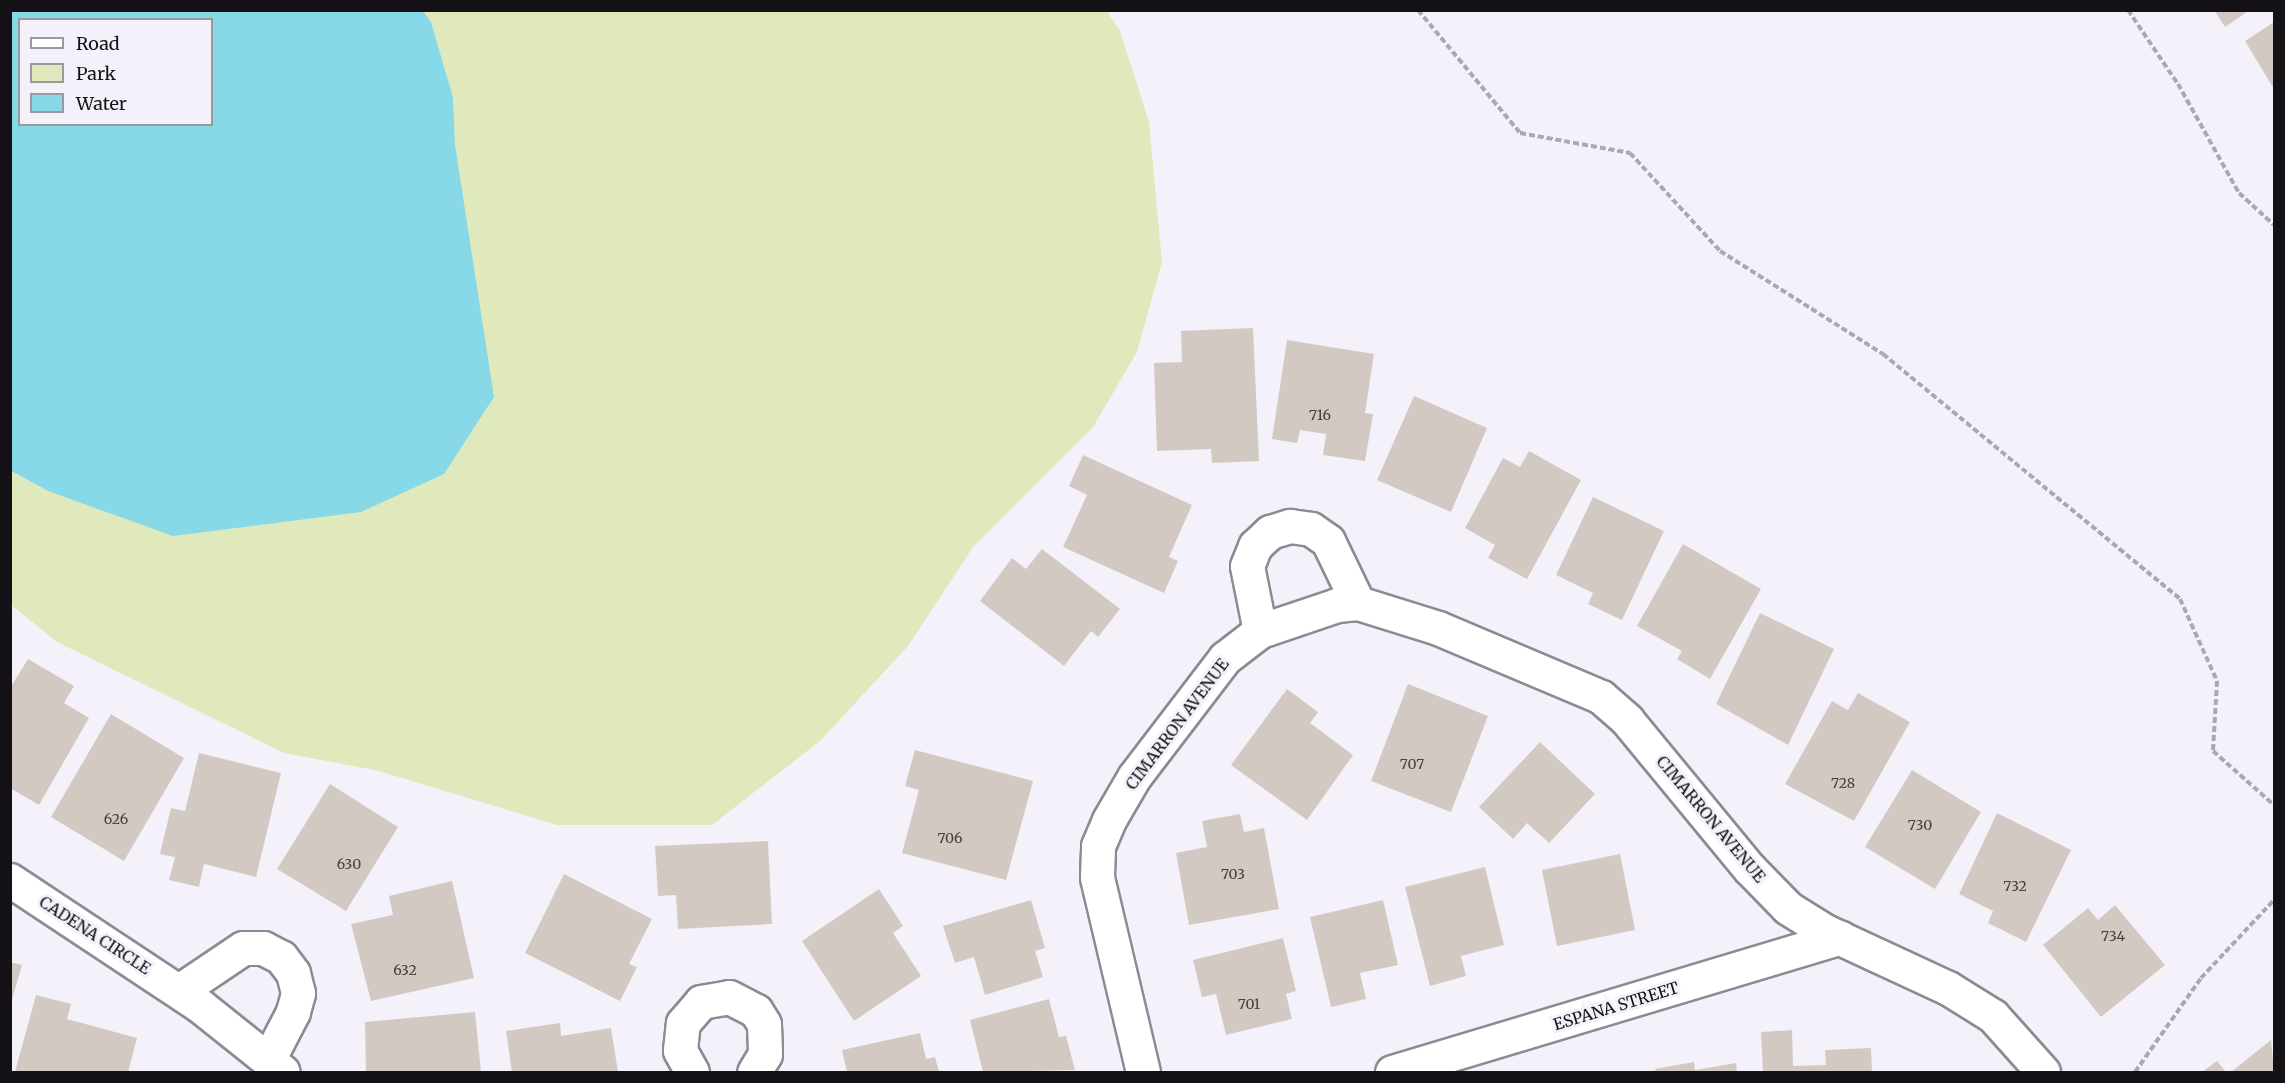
<!DOCTYPE html>
<style>
body{margin:0}
#map{position:relative;width:2285px;height:1083px;overflow:hidden;background:#f5f1fb;font-family:Merriweather,serif}
div>[style]{position:absolute}
[style*='--x']{left:calc(var(--x)*1px);top:calc(var(--y)*1px);width:calc(var(--w)*1px);rotate:calc(var(--a)*1deg)}
.green>*{inset:0;background:#e0e9bb}
.water>*{inset:0;background:#87d9e7}
.building>*{inset:0;background:#d2cac2}
.path>*{height:4px;margin-top:-2px;transform-origin:0;background:repeating-linear-gradient(90deg,#aba8b0 0 6px,transparent 0 9px)}
.roads{filter:drop-shadow(2px 0 #8e8993) drop-shadow(-2px 0 #8e8993) drop-shadow(0 2px #8e8993) drop-shadow(0 -2px #8e8993)}
.minor>*{height:33px;margin:-16.5px;padding:0 16.5px;transform-origin:16.5px;border-radius:16.5px;background:#fff}
span{translate:-50% -50%;white-space:nowrap;text-align:center;line-height:1.15;-webkit-text-stroke:6px #f5f1fb;paint-order:stroke}
.number-label{font-size:14px;color:#444041}
.number-label span{-webkit-text-stroke-width:0}
.street-label{font-size:16px;color:#141216}
.frame{position:absolute;inset:0;border:12px solid #141216;pointer-events:none}
.legend{position:absolute;left:18px;top:18px;width:195px;height:108px;box-sizing:border-box;background:#f5f1fb;border:2px solid #9b989f;margin:0;padding:8px 10px;list-style:none;font-size:18px;color:#141216}
.legend li{display:flex;align-items:center;gap:12px;height:30px}
.legend b{width:30px;border:2px solid #9b989f}
</style>
<div id="map">
<div class="green">
<i style="clip-path:polygon(1106px 10px,1120px 31px,1149px 122px,1162px 262px,1137px 352px,1093px 427px,973px 547px,908px 646px,820px 741px,712px 825px,557px 825px,379px 771px,284px 753px,57px 642px,11px 605px,10px 471px,48px 491px,455px 145px,453px 97px,431px 23px,423px 11px)"></i>
</div>
<div class="water">
<i style="clip-path:polygon(evenodd,10px 11px,423px 11px,431px 22px,453px 97px,455px 145px,494px 397px,444px 474px,361px 512px,173px 536px,48px 491px,11px 471px,10px 11px,20px 20px,212px 20px,212px 124px,20px 124px,20px 20px)"></i>
</div>
<div class="building">
<i style="clip-path:polygon(2214px 10px,2250px 10px,2225px 27px)"></i>
<i style="clip-path:polygon(2274px 22px,2274px 89px,2245px 41px)"></i>
<i style="clip-path:polygon(1253px 328px,1259px 461px,1212px 463px,1211px 449px,1157px 451px,1154px 363px,1182px 362px,1181px 331px)"></i>
<i style="clip-path:polygon(1287px 340px,1374px 354px,1365px 413px,1373px 414px,1365px 461px,1323px 455px,1326px 434px,1300px 430px,1297px 443px,1272px 439px)"></i>
<i style="clip-path:polygon(1414px 396px,1487px 428px,1451px 512px,1377px 480px)"></i>
<i style="clip-path:polygon(1529px 451px,1581px 480px,1527px 579px,1488px 558px,1495px 545px,1465px 528px,1503px 458px,1520px 467px)"></i>
<i style="clip-path:polygon(1083px 455px,1192px 505px,1169px 557px,1178px 561px,1164px 593px,1063px 547px,1087px 495px,1069px 486px)"></i>
<i style="clip-path:polygon(1593px 497px,1664px 531px,1622px 620px,1588px 604px,1593px 593px,1556px 575px)"></i>
<i style="clip-path:polygon(1683px 544px,1761px 589px,1710px 679px,1677px 659px,1682px 651px,1637px 626px)"></i>
<i style="clip-path:polygon(1042px 549px,1120px 609px,1098px 637px,1091px 631px,1064px 666px,980px 601px,1012px 558px,1026px 569px)"></i>
<i style="clip-path:polygon(1760px 613px,1834px 649px,1788px 745px,1716px 704px)"></i>
<i style="clip-path:polygon(28px 659px,74px 686px,64px 703px,89px 718px,39px 805px,10px 788px,10px 688px)"></i>
<i style="clip-path:polygon(1408px 684px,1488px 716px,1451px 812px,1371px 781px)"></i>
<i style="clip-path:polygon(1287px 689px,1318px 712px,1310px 723px,1353px 755px,1307px 820px,1231px 765px)"></i>
<i style="clip-path:polygon(1858px 693px,1910px 722px,1854px 821px,1785px 784px,1832px 701px,1848px 710px)"></i>
<i style="clip-path:polygon(111px 714px,184px 758px,124px 861px,51px 817px)"></i>
<i style="clip-path:polygon(1540px 742px,1595px 794px,1549px 843px,1527px 823px,1513px 839px,1479px 807px)"></i>
<i style="clip-path:polygon(915px 750px,1033px 781px,1006px 880px,902px 853px,919px 790px,905px 786px)"></i>
<i style="clip-path:polygon(199px 753px,281px 773px,256px 877px,204px 864px,199px 887px,169px 880px,175px 857px,160px 854px,171px 808px,185px 811px)"></i>
<i style="clip-path:polygon(1912px 770px,1981px 812px,1935px 889px,1865px 847px)"></i>
<i style="clip-path:polygon(330px 784px,398px 827px,346px 911px,277px 869px)"></i>
<i style="clip-path:polygon(1997px 813px,2071px 850px,2026px 942px,1988px 923px,1993px 911px,1959px 894px)"></i>
<i style="clip-path:polygon(1240px 814px,1244px 832px,1264px 828px,1279px 909px,1189px 925px,1176px 853px,1207px 847px,1202px 821px)"></i>
<i style="clip-path:polygon(768px 841px,772px 924px,678px 929px,676px 895px,658px 896px,655px 846px)"></i>
<i style="clip-path:polygon(1620px 854px,1635px 930px,1557px 946px,1542px 870px)"></i>
<i style="clip-path:polygon(1485px 867px,1504px 945px,1461px 956px,1466px 976px,1430px 986px,1405px 887px)"></i>
<i style="clip-path:polygon(564px 874px,652px 919px,629px 964px,637px 967px,620px 1001px,525px 953px)"></i>
<i style="clip-path:polygon(452px 881px,474px 978px,371px 1001px,351px 924px,393px 915px,389px 896px)"></i>
<i style="clip-path:polygon(879px 889px,903px 926px,893px 933px,921px 976px,854px 1021px,802px 941px)"></i>
<i style="clip-path:polygon(1031px 900px,1045px 948px,1035px 951px,1043px 977px,985px 995px,974px 957px,955px 963px,943px 926px)"></i>
<i style="clip-path:polygon(1383px 900px,1398px 965px,1360px 973px,1366px 999px,1331px 1007px,1310px 917px)"></i>
<i style="clip-path:polygon(2115px 905px,2165px 965px,2101px 1017px,2043px 945px,2088px 908px,2098px 920px)"></i>
<i style="clip-path:polygon(1283px 938px,1296px 991px,1286px 994px,1292px 1019px,1226px 1035px,1216px 994px,1202px 997px,1193px 960px)"></i>
<i style="clip-path:polygon(10px 962px,22px 965px,11px 1003px,10px 1003px)"></i>
<i style="clip-path:polygon(36px 995px,71px 1004px,67px 1019px,137px 1038px,128px 1072px,15px 1072px)"></i>
<i style="clip-path:polygon(1049px 999px,1059px 1037px,1066px 1036px,1075px 1070px,983px 1072px,970px 1020px)"></i>
<i style="clip-path:polygon(475px 1012px,481px 1072px,366px 1072px,365px 1022px)"></i>
<i style="clip-path:polygon(560px 1023px,561px 1036px,611px 1028px,618px 1072px,512px 1072px,506px 1031px)"></i>
<i style="clip-path:polygon(1792px 1030px,1793px 1066px,1826px 1065px,1825px 1050px,1871px 1048px,1872px 1072px,1763px 1072px,1761px 1032px)"></i>
<i style="clip-path:polygon(920px 1033px,926px 1059px,935px 1057px,939px 1072px,847px 1072px,842px 1050px)"></i>
<i style="clip-path:polygon(2271px 1040px,2274px 1072px,2231px 1072px)"></i>
<i style="clip-path:polygon(2217px 1061px,2226px 1072px,2202px 1072px)"></i>
<i style="clip-path:polygon(1694px 1062px,1695px 1070px,1736px 1063px,1737px 1072px,1656px 1072px,1655px 1069px)"></i>
</div>
<div class="path">
<i style="--x:1418;--y:10;--w:160;--a:50.3"></i>
<i style="--x:1520;--y:133;--w:112;--a:10.3"></i>
<i style="--x:1630;--y:153;--w:133;--a:47.4"></i>
<i style="--x:1720;--y:251;--w:193;--a:32.3"></i>
<i style="--x:1883;--y:354;--w:385;--a:39.5"></i>
<i style="--x:2180;--y:599;--w:90;--a:65.7"></i>
<i style="--x:2217;--y:681;--w:70;--a:93.3"></i>
<i style="--x:2213;--y:751;--w:81;--a:41.5"></i>
<i style="--x:2128;--y:10;--w:89;--a:56"></i>
<i style="--x:2178;--y:84;--w:125;--a:60.8"></i>
<i style="--x:2239;--y:193;--w:47;--a:42.4"></i>
<i style="--x:2135;--y:1072;--w:115;--a:-54.9"></i>
<i style="--x:2201;--y:978;--w:107;--a:-46.9"></i>
</div>
<div class="roads">
<div class="minor">
<i style="--x:1260;--y:631;--w:66;--a:-101.3"></i>
<i style="--x:1247;--y:566;--w:22;--a:-68"></i>
<i style="--x:1255;--y:546;--w:21;--a:-43"></i>
<i style="--x:1270;--y:532;--w:21;--a:-17"></i>
<i style="--x:1290;--y:526;--w:21;--a:8"></i>
<i style="--x:1311;--y:529;--w:21;--a:35"></i>
<i style="--x:1328;--y:541;--w:69;--a:64.2"></i>
<i style="--x:10;--y:880;--w:227;--a:33.5"></i>
<i style="--x:199;--y:1005;--w:107;--a:38.6"></i>
<i style="--x:179;--y:991;--w:77;--a:-33.9"></i>
<i style="--x:243;--y:948;--w:20;--a:0"></i>
<i style="--x:263;--y:948;--w:20;--a:27"></i>
<i style="--x:281;--y:957;--w:20;--a:53"></i>
<i style="--x:293;--y:973;--w:21;--a:76"></i>
<i style="--x:298;--y:993;--w:20;--a:105"></i>
<i style="--x:293;--y:1012;--w:54;--a:117.5"></i>
<i style="--x:692;--y:1072;--w:25;--a:-119"></i>
<i style="--x:680;--y:1050;--w:27;--a:-84"></i>
<i style="--x:683;--y:1023;--w:28;--a:-49"></i>
<i style="--x:701;--y:1002;--w:28;--a:-10"></i>
<i style="--x:729;--y:997;--w:30;--a:27"></i>
<i style="--x:756;--y:1011;--w:15;--a:58"></i>
<i style="--x:764;--y:1024;--w:30;--a:88"></i>
<i style="--x:765;--y:1054;--w:21;--a:121"></i>
<i style="--x:1143;--y:1072;--w:200;--a:-103.3"></i>
<i style="--x:1097;--y:877;--w:31;--a:-88"></i>
<i style="--x:1098;--y:846;--w:28;--a:-67"></i>
<i style="--x:1109;--y:820;--w:50;--a:-59.8"></i>
<i style="--x:1134;--y:777;--w:150;--a:-52.6"></i>
<i style="--x:1225;--y:658;--w:44;--a:-37.6"></i>
<i style="--x:1260;--y:631;--w:81;--a:-18.7"></i>
<i style="--x:1337;--y:605;--w:21;--a:-5"></i>
<i style="--x:1358;--y:603;--w:84;--a:17.4"></i>
<i style="--x:1438;--y:628;--w:177;--a:22.9"></i>
<i style="--x:1601;--y:697;--w:35;--a:41"></i>
<i style="--x:1627;--y:720;--w:193;--a:50.5"></i>
<i style="--x:1750;--y:869;--w:54;--a:45.7"></i>
<i style="--x:1788;--y:908;--w:44;--a:31.9"></i>
<i style="--x:1825;--y:931;--w:136;--a:24.9"></i>
<i style="--x:1948;--y:988;--w:53;--a:31.9"></i>
<i style="--x:1993;--y:1016;--w:75;--a:48.2"></i>
<i style="--x:1392;--y:1072;--w:468;--a:-16.7"></i>
</div>
</div>
<div class="number-label">
<span style="left:1320px;top:415px">716</span>
<span style="left:1412px;top:764px">707</span>
<span style="left:1843px;top:783px">728</span>
<span style="left:116px;top:819px">626</span>
<span style="left:1920px;top:825px">730</span>
<span style="left:950px;top:838px">706</span>
<span style="left:349px;top:864px">630</span>
<span style="left:1233px;top:874px">703</span>
<span style="left:2015px;top:886px">732</span>
<span style="left:2113px;top:936px">734</span>
<span style="left:405px;top:970px">632</span>
<span style="left:1249px;top:1004px">701</span>
</div>
<div class="street-label">
<span style="left:1177px;top:724px;rotate:-53deg">CIMARRON AVENUE</span>
<span style="left:1711px;top:819px;rotate:50deg">CIMARRON AVENUE</span>
<span style="left:95px;top:935px;rotate:33deg">CADENA CIRCLE</span>
<span style="left:1616px;top:1006px;rotate:-17deg">ESPANA STREET</span>
</div>
<div class="frame"></div>
<ul class="legend">
<li><b style="height:8px;background:#fff"></b>Road</li>
<li><b style="height:16px;background:#e0e9bb"></b>Park</li>
<li><b style="height:16px;background:#87d9e7"></b>Water</li>
</ul>
</div>
